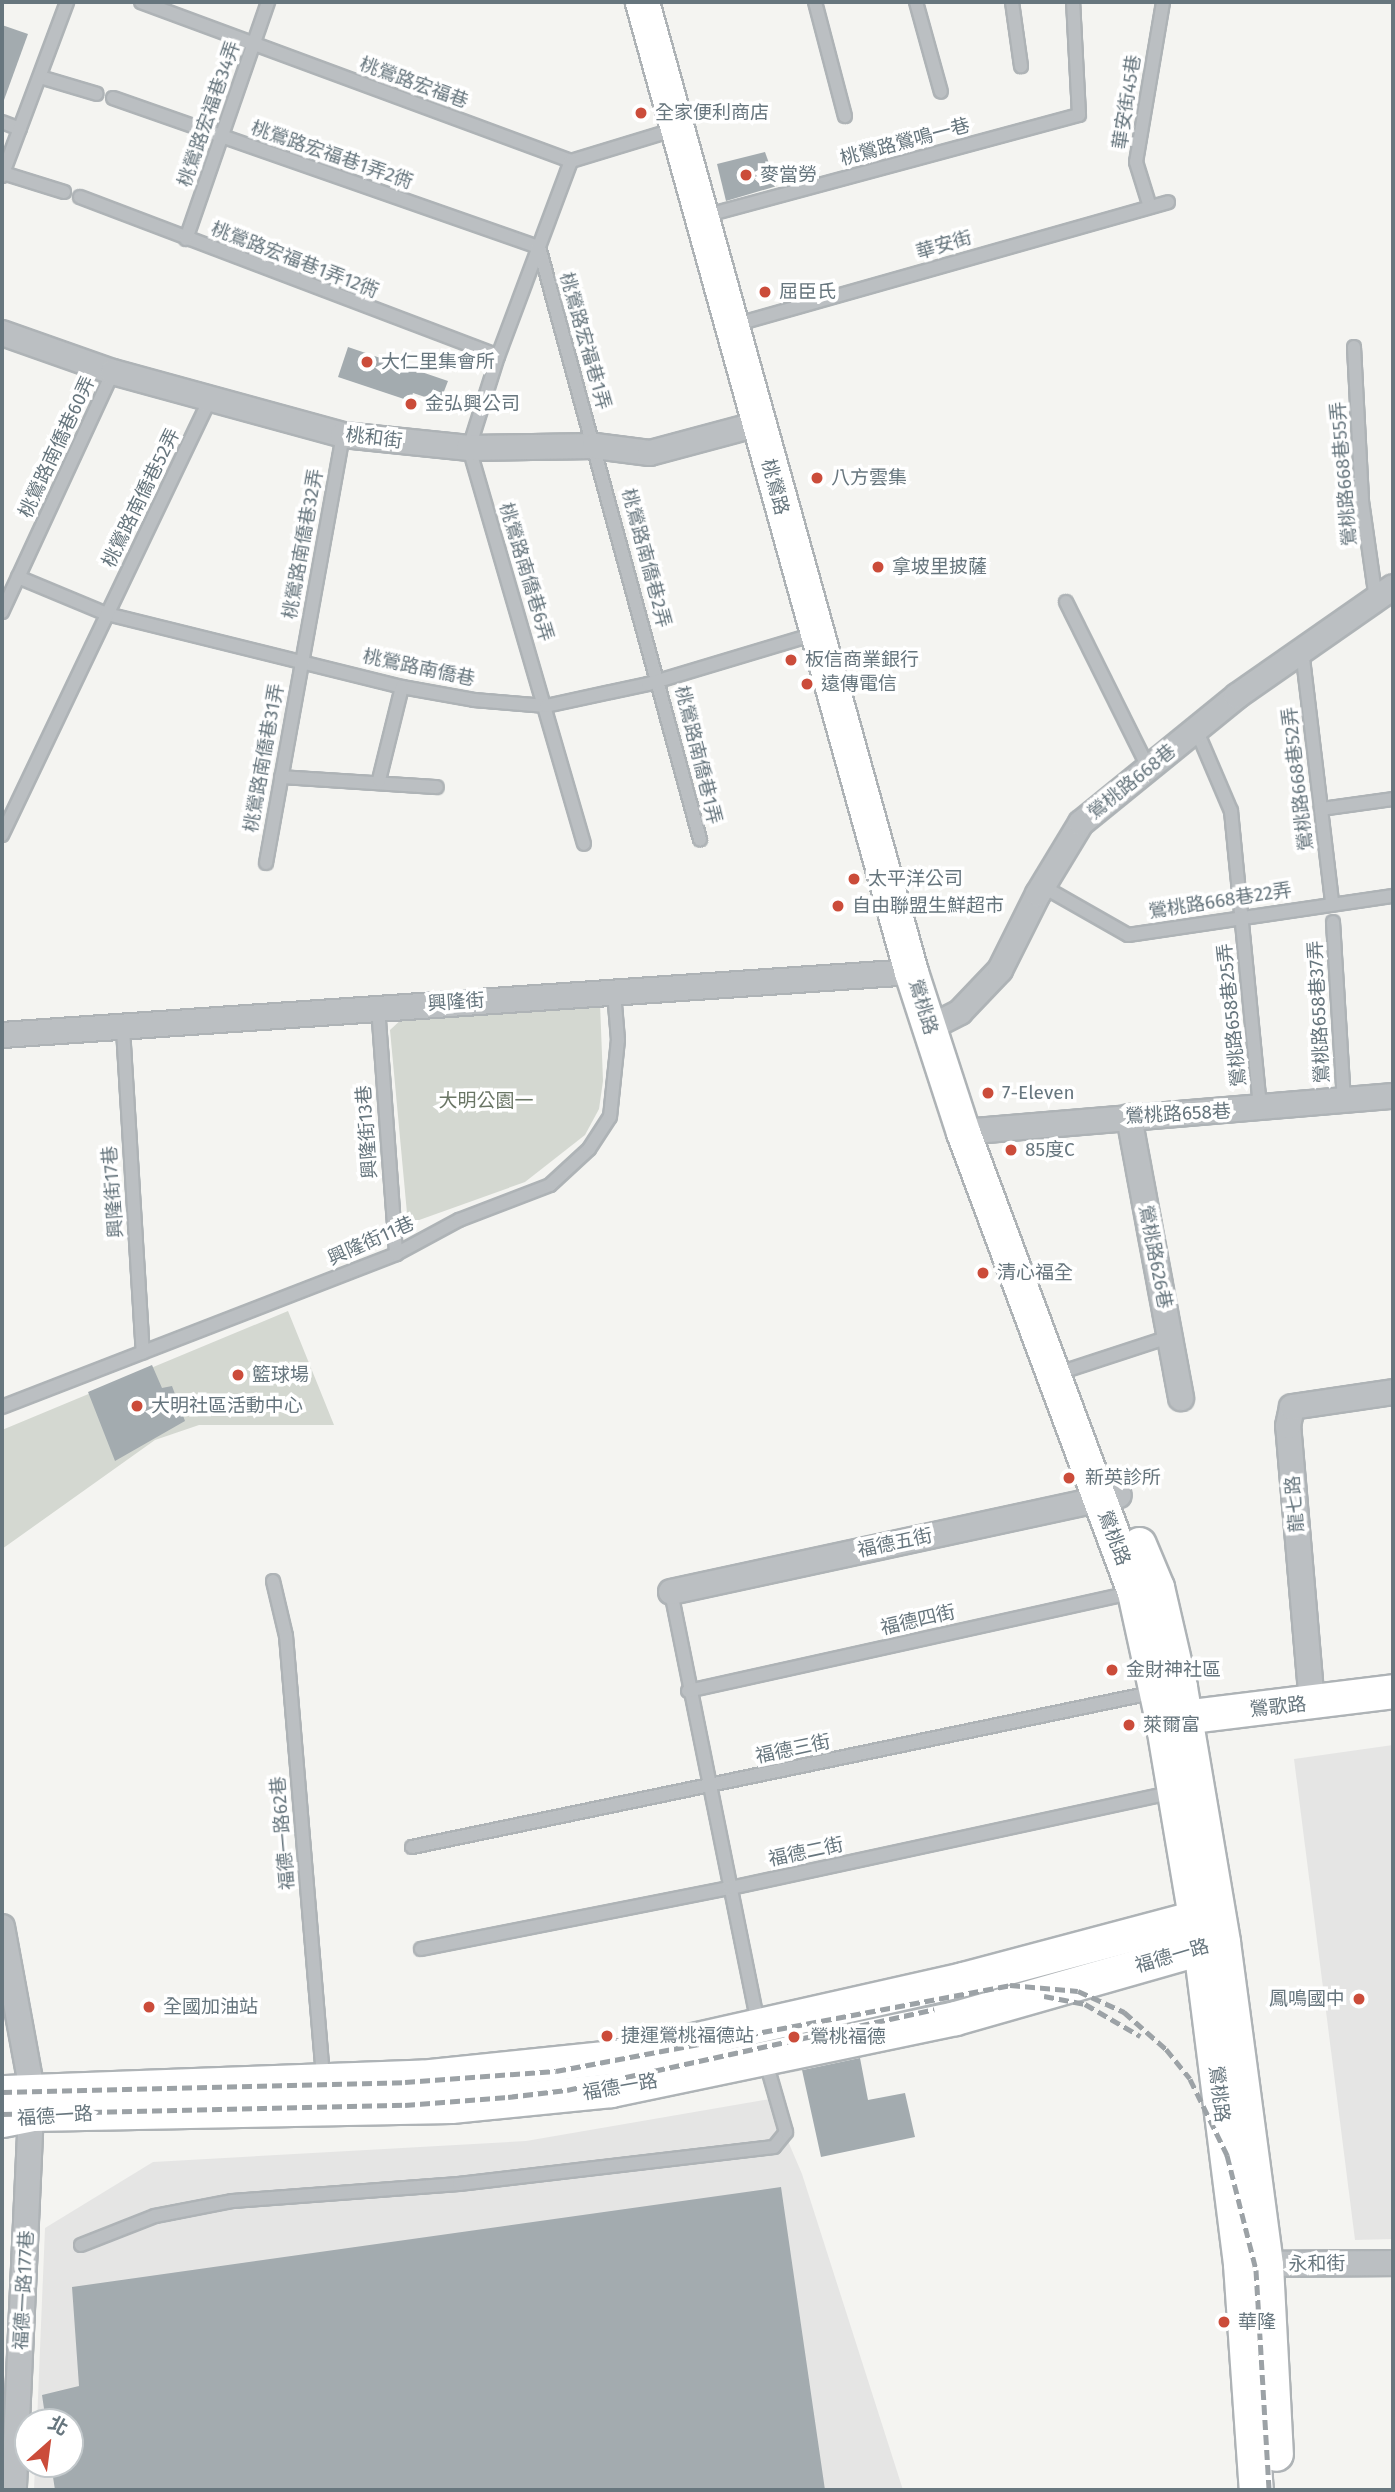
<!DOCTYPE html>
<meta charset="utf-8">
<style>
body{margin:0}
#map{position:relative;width:1395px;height:2492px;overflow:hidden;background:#f4f4f1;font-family:"Fira Sans","Noto Sans TC",sans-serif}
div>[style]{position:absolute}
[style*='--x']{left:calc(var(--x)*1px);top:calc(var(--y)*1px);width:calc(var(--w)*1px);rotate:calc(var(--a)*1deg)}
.built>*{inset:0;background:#e5e5e4}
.green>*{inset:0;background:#d4d8d1}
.building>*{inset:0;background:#a3abaf}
.roads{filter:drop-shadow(2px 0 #aeb3b6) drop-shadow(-2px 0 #aeb3b6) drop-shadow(0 2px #aeb3b6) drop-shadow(0 -2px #aeb3b6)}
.lane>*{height:12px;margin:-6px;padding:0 6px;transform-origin:6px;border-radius:6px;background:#bbbfc2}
.street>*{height:24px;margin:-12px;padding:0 12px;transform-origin:12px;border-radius:12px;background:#bbbfc2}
.secondary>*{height:33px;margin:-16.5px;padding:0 16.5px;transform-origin:16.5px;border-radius:16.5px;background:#fff}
.rail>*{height:5px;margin-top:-2.5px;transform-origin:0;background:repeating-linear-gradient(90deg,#9ca2a6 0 10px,transparent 0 15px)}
.dots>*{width:19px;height:19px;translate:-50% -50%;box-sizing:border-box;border:4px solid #fff;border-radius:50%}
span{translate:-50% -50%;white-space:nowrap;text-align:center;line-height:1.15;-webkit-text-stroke:7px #fff;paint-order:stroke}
.street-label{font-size:19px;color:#67767e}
.poi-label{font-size:19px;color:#67767e}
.left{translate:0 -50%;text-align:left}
.right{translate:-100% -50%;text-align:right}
.park-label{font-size:19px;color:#6a7665}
.frame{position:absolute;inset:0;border:4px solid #67767e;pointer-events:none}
.north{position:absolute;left:14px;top:2408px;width:70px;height:70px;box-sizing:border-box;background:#fff;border:2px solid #c2c8cb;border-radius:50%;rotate:28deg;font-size:19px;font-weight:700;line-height:28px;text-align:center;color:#67767e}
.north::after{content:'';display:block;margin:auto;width:24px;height:32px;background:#cb4c3a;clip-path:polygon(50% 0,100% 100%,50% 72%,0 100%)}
</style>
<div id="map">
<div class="built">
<i style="clip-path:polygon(1393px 1745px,1393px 2239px,1355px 2240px,1294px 1759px)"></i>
<i style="clip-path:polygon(770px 2099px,802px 2174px,903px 2490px,34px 2490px,35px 2464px,70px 2464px,70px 2422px,37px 2422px,45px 2228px,153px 2162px,526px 2141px)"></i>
</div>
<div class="green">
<i style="clip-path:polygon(600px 1003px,603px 1081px,599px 1109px,585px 1135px,525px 1182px,408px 1224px,390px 1030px,404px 1017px)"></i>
<i style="clip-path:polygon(288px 1311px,334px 1425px,199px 1425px,155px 1440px,2px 1549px,2px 1430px)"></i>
</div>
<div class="building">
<i style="clip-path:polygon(2px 25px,28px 34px,4px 100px,2px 99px)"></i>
<i style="clip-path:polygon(765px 152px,777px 186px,726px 201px,717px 164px)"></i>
<i style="clip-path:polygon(348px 347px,448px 381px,440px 402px,413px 393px,410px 401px,338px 377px)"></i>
<i style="clip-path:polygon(152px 1365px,162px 1388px,172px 1386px,185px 1421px,115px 1461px,88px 1392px)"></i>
<i style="clip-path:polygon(860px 2058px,868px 2100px,905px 2093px,915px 2137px,821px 2157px,802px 2070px,779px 2075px)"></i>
<i style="clip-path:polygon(781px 2187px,825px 2490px,55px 2490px,51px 2464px,70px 2464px,70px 2422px,46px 2422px,42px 2395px,79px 2386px,72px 2287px)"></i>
</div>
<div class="roads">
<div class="lane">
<i style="--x:141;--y:2;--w:458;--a:20.3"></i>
<i style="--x:571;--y:161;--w:110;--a:-16.9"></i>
<i style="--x:815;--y:2;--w:118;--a:75.3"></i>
<i style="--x:916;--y:2;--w:93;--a:74.5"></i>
<i style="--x:1012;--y:2;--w:65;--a:82"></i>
<i style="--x:40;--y:77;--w:59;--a:16.6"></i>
<i style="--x:113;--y:98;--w:451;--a:19.3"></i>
<i style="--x:539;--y:247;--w:614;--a:74.79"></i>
<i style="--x:2;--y:122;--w:19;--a:21"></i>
<i style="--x:571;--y:161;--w:208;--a:110.5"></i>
<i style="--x:498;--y:356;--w:96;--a:107.5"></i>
<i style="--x:469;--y:448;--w:412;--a:73.8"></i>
<i style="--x:3;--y:173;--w:64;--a:17.3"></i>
<i style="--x:2;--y:176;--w:186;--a:-69.5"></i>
<i style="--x:80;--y:197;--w:447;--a:20.8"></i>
<i style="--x:1150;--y:207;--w:47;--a:-107.3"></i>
<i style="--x:1136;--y:162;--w:162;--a:-80.4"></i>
<i style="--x:704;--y:216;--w:388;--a:-15.1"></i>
<i style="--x:1079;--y:115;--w:113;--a:-93"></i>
<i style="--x:186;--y:239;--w:251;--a:-70.9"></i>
<i style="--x:734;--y:325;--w:451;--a:-15.8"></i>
<i style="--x:1354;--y:347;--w:154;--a:87"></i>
<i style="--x:1362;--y:501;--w:99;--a:81.9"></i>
<i style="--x:18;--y:577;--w:96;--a:22.6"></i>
<i style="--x:107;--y:614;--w:304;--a:13.9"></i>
<i style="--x:402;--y:687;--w:73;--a:10.2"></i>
<i style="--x:474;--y:700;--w:72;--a:4.8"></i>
<i style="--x:546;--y:706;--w:104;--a:-12.2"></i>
<i style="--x:648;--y:684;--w:174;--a:-16.7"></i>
<i style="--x:1066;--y:602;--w:184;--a:63.6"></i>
<i style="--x:2;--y:612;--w:264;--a:-65.2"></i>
<i style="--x:1302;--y:650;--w:255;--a:83.2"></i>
<i style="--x:1196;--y:729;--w:89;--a:66.9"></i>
<i style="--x:1231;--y:811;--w:299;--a:84.4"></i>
<i style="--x:281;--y:777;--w:156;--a:3.7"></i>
<i style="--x:379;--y:780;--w:96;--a:-76.1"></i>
<i style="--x:1321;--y:809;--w:73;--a:-7.9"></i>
<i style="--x:2;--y:835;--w:484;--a:-64.5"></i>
<i style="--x:266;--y:863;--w:435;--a:-79.8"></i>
<i style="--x:1042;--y:886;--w:99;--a:29.7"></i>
<i style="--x:1128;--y:935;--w:268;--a:-8.4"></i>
<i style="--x:1333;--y:922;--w:179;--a:86.5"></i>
<i style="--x:378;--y:1007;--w:248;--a:85.8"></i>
<i style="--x:123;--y:1029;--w:324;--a:86.5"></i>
<i style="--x:1071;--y:1369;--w:103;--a:-18.1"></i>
<i style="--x:2;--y:1407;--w:423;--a:-21.2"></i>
<i style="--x:396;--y:1254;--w:72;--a:-28.4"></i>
<i style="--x:459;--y:1220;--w:97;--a:-21"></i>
<i style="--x:550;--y:1185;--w:53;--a:-42.7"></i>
<i style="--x:589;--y:1149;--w:38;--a:-57"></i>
<i style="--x:610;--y:1117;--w:77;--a:-84.1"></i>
<i style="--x:618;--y:1040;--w:48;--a:-94.8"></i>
<i style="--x:273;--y:1581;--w:57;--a:76.7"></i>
<i style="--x:286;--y:1636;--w:445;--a:85.2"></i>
<i style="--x:671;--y:1592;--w:441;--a:78.6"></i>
<i style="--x:688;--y:1691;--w:456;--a:-12.5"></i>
<i style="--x:412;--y:1847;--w:760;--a:-11.77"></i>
<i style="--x:421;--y:1949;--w:315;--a:-11.2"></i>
<i style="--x:730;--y:1888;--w:454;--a:-12.2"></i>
<i style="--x:81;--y:2245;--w:79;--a:-21.4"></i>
<i style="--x:155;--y:2216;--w:78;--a:-11"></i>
<i style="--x:232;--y:2201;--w:228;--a:-4.3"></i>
<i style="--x:459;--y:2184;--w:317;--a:-6.7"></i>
<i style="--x:774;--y:2147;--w:19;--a:-51"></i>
<i style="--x:786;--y:2132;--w:76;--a:-106"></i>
</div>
<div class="street">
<i style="--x:2;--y:333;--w:118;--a:19.4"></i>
<i style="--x:113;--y:372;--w:238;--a:15.3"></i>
<i style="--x:343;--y:435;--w:127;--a:5.9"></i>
<i style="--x:469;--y:448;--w:126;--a:-0.9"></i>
<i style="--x:595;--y:446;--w:55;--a:7.3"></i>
<i style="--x:650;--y:453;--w:112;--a:-15"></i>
<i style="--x:929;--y:1028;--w:35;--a:-27"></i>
<i style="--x:960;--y:1012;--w:58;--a:-46.4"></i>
<i style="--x:1000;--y:970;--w:85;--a:-63.4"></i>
<i style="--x:1038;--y:894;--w:83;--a:-58.8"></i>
<i style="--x:1081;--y:823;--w:201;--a:-39.1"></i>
<i style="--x:1237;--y:696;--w:190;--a:-34.9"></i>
<i style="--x:2;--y:1035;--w:911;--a:-3.96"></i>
<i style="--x:1129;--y:1117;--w:286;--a:79.5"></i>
<i style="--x:963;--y:1132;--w:432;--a:-4.8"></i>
<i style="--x:671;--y:1592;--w:458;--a:-12.2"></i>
<i style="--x:1312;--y:1704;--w:279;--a:-94.9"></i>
<i style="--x:1288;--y:1426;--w:19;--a:-78"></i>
<i style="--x:1292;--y:1407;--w:102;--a:-8.4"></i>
<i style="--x:2;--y:1927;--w:166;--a:79.6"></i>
<i style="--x:32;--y:2090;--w:400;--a:92.6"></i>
<i style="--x:1250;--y:2264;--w:143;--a:-0.4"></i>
</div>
<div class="secondary">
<i style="--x:642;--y:2;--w:1007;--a:74.5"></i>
<i style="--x:911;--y:972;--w:168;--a:72"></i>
<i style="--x:963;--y:1132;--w:491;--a:69.6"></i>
<i style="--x:1134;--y:1592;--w:131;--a:77.7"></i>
<i style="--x:1162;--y:1720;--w:230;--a:80.5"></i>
<i style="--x:1200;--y:1947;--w:320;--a:82.8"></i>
<i style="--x:1240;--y:2264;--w:227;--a:86"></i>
<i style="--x:1139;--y:1544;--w:47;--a:67.3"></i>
<i style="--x:1157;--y:1587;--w:103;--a:77"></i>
<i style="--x:1180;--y:1687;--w:259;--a:80.4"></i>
<i style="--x:1223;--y:1942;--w:326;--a:82.4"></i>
<i style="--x:1266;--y:2265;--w:189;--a:87"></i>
<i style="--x:1166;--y:1719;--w:229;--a:-7"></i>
<i style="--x:2;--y:2092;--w:418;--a:-2.1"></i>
<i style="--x:420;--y:2077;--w:203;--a:-5.9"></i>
<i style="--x:622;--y:2056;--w:350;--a:-12.7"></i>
<i style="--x:963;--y:1979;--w:261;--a:-14.9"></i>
<i style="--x:2;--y:2120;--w:31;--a:-11"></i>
<i style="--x:32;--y:2114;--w:419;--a:-1.1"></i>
<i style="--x:451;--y:2106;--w:161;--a:-5.7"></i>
<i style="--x:611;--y:2090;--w:351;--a:-11.8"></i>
<i style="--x:955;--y:2018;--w:278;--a:-15.9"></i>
</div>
</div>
<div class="rail">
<i style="--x:1044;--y:1996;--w:42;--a:11"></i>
<i style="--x:1085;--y:2004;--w:64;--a:30.2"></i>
<i style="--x:2;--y:2092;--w:403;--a:-1.4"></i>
<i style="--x:405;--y:2082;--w:151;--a:-4.2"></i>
<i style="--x:556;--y:2071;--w:462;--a:-10.7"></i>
<i style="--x:1010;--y:1985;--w:68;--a:5"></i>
<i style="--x:1078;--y:1991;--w:51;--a:24.5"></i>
<i style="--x:1124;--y:2012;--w:56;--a:41.4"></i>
<i style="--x:1166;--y:2049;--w:38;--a:51"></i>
<i style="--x:1190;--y:2079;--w:85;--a:64"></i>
<i style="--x:1227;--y:2155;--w:119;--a:75.8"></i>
<i style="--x:1256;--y:2270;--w:220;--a:86.6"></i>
<i style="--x:2;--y:2114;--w:403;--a:-1.3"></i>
<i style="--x:405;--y:2105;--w:103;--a:-4.4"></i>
<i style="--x:508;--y:2097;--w:59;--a:-6.8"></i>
<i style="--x:567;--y:2090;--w:376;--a:-12.4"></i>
</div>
<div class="dots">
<i style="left:641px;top:113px;background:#cb4c3a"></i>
<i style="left:746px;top:175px;background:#cb4c3a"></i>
<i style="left:765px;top:292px;background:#cb4c3a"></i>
<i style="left:367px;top:362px;background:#cb4c3a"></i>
<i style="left:411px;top:404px;background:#cb4c3a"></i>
<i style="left:817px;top:478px;background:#cb4c3a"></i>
<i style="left:878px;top:567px;background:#cb4c3a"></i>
<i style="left:791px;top:660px;background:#cb4c3a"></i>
<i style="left:807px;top:684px;background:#cb4c3a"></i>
<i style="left:854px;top:879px;background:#cb4c3a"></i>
<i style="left:838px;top:906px;background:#cb4c3a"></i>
<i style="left:988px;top:1093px;background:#cb4c3a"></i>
<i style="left:1011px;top:1150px;background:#cb4c3a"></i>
<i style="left:983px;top:1273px;background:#cb4c3a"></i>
<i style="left:238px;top:1375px;background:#cb4c3a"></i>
<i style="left:137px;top:1406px;background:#cb4c3a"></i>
<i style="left:1069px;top:1478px;background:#cb4c3a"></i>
<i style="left:1112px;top:1670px;background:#cb4c3a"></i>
<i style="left:1129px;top:1725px;background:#cb4c3a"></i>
<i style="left:1359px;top:1999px;background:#cb4c3a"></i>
<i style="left:149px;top:2007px;background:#cb4c3a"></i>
<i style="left:607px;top:2036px;background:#cb4c3a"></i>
<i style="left:794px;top:2037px;background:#cb4c3a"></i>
<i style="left:1224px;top:2322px;background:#cb4c3a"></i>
</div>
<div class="street-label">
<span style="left:414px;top:83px;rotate:20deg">桃鶯路宏福巷</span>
<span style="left:1127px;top:102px;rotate:-81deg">華安街45巷</span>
<span style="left:209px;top:114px;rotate:-71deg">桃鶯路宏福巷34弄</span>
<span style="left:905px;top:142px;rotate:-15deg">桃鶯路鶯鳴一巷</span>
<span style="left:332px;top:155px;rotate:19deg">桃鶯路宏福巷1弄2衖</span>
<span style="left:944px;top:245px;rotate:-16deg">華安街</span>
<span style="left:295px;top:260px;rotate:21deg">桃鶯路宏福巷1弄12衖</span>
<span style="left:585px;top:341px;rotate:74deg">桃鶯路宏福巷1弄</span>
<span style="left:374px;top:438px;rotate:7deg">桃和街</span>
<span style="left:57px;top:447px;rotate:-65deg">桃鶯路南僑巷60弄</span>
<span style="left:1344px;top:474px;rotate:-95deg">鶯桃路668巷55弄</span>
<span style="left:775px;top:487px;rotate:75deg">桃鶯路</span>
<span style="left:141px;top:498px;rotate:-64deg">桃鶯路南僑巷52弄</span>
<span style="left:303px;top:544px;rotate:-80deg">桃鶯路南僑巷32弄</span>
<span style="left:646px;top:558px;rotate:75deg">桃鶯路南僑巷2弄</span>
<span style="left:526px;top:572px;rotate:73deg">桃鶯路南僑巷6弄</span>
<span style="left:419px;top:668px;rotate:12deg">桃鶯路南僑巷</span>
<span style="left:698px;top:755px;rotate:76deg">桃鶯路南僑巷1弄</span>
<span style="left:264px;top:758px;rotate:-80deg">桃鶯路南僑巷31弄</span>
<span style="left:1298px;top:779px;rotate:-97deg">鶯桃路668巷52弄</span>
<span style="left:1132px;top:782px;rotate:-39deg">鶯桃路668巷</span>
<span style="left:1220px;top:901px;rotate:-9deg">鶯桃路668巷22弄</span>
<span style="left:456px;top:1002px;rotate:-4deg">興隆街</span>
<span style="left:923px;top:1007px;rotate:73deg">鶯桃路</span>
<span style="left:1319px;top:1012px;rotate:-93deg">鶯桃路658巷37弄</span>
<span style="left:1232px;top:1015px;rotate:-96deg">鶯桃路658巷25弄</span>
<span style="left:1178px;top:1114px;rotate:-3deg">鶯桃路658巷</span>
<span style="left:367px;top:1132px;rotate:-94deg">興隆街13巷</span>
<span style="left:113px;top:1192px;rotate:-94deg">興隆街17巷</span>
<span style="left:371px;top:1241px;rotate:-24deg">興隆街11巷</span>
<span style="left:1155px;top:1257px;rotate:79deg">鶯桃路626巷</span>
<span style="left:1295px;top:1504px;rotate:-95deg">龍七路</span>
<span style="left:1114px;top:1538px;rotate:69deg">鶯桃路</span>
<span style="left:895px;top:1543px;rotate:-12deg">福德五街</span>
<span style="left:918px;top:1620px;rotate:-13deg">福德四街</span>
<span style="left:1278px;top:1707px;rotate:-6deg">鶯歌路</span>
<span style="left:793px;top:1749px;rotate:-12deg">福德三街</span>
<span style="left:283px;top:1833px;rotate:-95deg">福德一路62巷</span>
<span style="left:806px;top:1852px;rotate:-12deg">福德二街</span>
<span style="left:1172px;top:1956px;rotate:-16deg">福德一路</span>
<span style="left:620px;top:2087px;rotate:-10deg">福德一路</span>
<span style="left:1219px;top:2094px;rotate:83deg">鶯桃路</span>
<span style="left:55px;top:2116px;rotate:-4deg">福德一路</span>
<span style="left:1317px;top:2264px;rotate:-1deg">永和街</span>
<span style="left:24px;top:2290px;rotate:-87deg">福德一路177巷</span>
</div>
<div class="poi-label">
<span class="left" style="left:655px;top:113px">全家便利商店</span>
<span class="left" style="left:760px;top:175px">麥當勞</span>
<span class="left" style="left:779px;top:292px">屈臣氏</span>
<span class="left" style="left:381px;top:362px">大仁里集會所</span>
<span class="left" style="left:425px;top:404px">金弘興公司</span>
<span class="left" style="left:831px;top:478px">八方雲集</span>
<span class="left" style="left:892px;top:567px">拿坡里披薩</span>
<span class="left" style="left:805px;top:660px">板信商業銀行</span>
<span class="left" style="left:821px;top:684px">遠傳電信</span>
<span class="left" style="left:868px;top:879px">太平洋公司</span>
<span class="left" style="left:852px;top:906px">自由聯盟生鮮超市</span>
<span class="left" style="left:1002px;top:1093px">7-Eleven</span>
<span class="left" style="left:1025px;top:1150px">85度C</span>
<span class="left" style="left:997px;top:1273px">清心福全</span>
<span class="left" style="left:252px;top:1375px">籃球場</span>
<span class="left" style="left:151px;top:1406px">大明社區活動中心</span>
<span class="left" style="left:1085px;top:1478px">新英診所</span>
<span class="left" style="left:1126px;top:1670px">金財神社區</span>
<span class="left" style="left:1143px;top:1725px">萊爾富</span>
<span class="right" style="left:1345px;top:1999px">鳳鳴國中</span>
<span class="left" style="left:163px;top:2007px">全國加油站</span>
<span class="left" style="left:621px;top:2036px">捷運鶯桃福德站</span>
<span class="left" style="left:810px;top:2037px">鶯桃福德</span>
<span class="left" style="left:1238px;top:2322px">華隆</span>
</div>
<div class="park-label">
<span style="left:486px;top:1101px">大明公園一</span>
</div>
<div class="frame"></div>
<div class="north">北</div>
</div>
